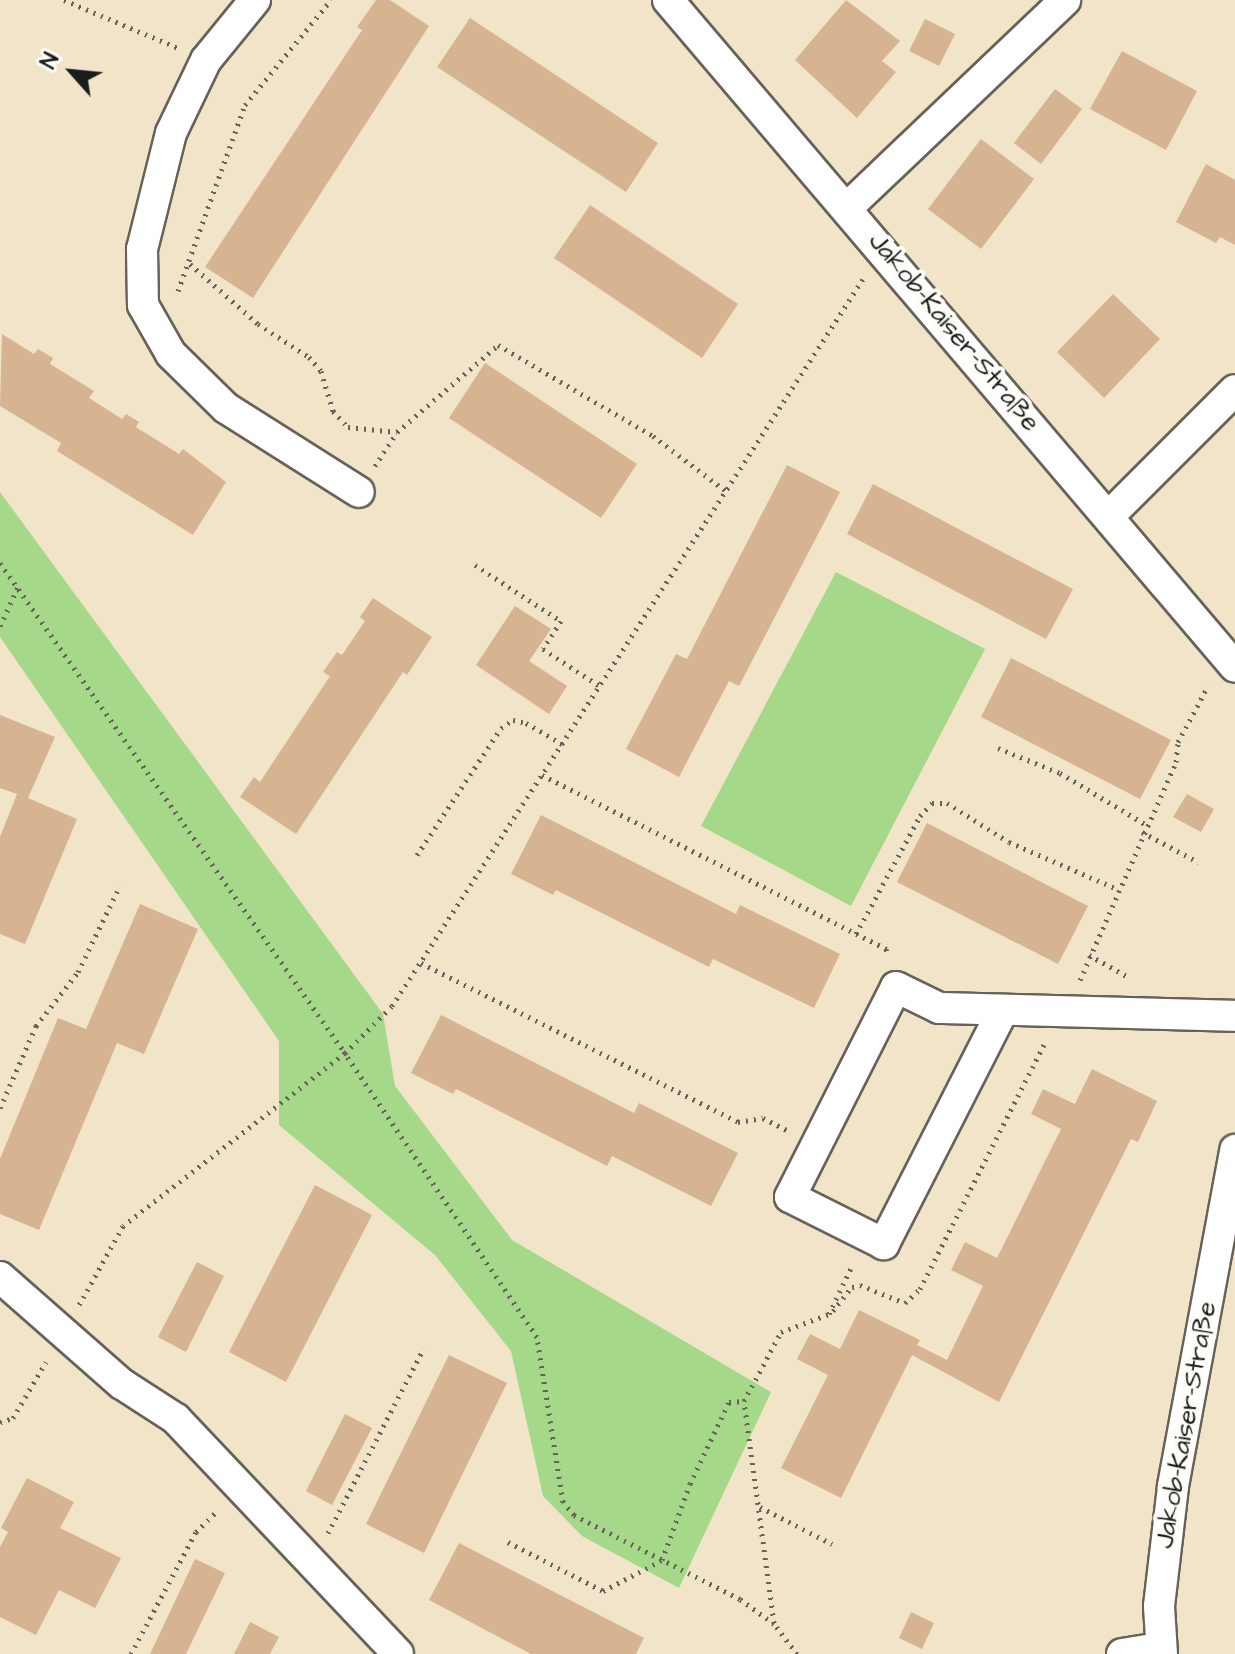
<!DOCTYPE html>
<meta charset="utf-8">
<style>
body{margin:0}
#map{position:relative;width:1235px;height:1654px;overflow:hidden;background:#f1e4c9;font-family:"Architects Daughter",sans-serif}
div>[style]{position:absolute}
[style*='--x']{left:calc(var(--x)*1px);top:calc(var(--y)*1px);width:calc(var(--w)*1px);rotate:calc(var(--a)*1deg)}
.green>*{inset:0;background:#a5d888}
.building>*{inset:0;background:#d6b492}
.path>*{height:5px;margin-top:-2.5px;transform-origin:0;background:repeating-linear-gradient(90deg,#676259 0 2px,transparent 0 8px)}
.roads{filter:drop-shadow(2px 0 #676259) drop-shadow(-2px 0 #676259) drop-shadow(0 2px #676259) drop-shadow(0 -2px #676259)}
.minor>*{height:30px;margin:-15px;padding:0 15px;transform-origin:15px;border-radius:15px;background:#fff}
span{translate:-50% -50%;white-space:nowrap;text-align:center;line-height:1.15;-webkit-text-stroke:8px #fdfcf7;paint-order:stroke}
.street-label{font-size:26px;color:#1c1c1c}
.north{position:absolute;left:32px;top:32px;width:80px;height:80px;-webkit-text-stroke:6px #fdfcf7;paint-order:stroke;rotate:297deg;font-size:22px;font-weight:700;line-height:32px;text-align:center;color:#1c1c1c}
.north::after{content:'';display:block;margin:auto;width:28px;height:36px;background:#1c1c1c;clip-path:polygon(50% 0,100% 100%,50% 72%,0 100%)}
</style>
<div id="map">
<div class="green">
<i style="clip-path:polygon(0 492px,383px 1014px,395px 1086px,512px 1240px,771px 1392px,679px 1588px,582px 1536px,543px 1496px,511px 1351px,435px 1255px,279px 1125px,279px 1041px,0 637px)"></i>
<i style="clip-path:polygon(836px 572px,985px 649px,851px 906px,701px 826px)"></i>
</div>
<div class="building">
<i style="clip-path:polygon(376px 0,390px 0,429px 26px,253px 298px,205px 267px,362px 30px,357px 27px)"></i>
<i style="clip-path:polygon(846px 0,900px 41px,882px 61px,896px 72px,857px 118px,795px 60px)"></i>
<i style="clip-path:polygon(470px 18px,658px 143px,626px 192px,437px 67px)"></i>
<i style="clip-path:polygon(925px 19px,955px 34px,939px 66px,909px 51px)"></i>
<i style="clip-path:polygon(1122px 51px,1197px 91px,1166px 150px,1090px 109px)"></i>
<i style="clip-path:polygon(1055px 89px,1082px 109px,1041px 164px,1014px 143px)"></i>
<i style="clip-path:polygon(981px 139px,1034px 179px,981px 249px,928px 209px)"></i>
<i style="clip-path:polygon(1206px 164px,1235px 180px,1235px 245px,1220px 237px,1216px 243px,1176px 222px)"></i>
<i style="clip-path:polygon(590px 205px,738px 304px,702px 358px,554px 258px)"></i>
<i style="clip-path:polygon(1113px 294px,1160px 339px,1104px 398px,1057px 352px)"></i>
<i style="clip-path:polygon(2px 334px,34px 354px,38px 349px,53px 358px,50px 364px,94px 391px,89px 398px,122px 419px,126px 414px,139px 422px,136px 427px,179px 454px,183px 449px,226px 482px,193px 535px,57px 451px,61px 443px,0 406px)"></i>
<i style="clip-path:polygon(485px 363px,637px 464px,601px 518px,449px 418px)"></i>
<i style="clip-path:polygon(787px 465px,840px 492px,739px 686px,729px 681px,679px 777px,626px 749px,676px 654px,687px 659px)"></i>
<i style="clip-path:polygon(873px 484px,1073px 589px,1046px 639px,847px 534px)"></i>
<i style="clip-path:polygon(373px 598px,432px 637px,407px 675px,403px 672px,296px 834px,240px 797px,254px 777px,260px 782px,330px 676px,323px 672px,337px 652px,342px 655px,365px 621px,360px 617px)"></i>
<i style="clip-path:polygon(515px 606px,551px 629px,529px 661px,567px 686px,549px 714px,476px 665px)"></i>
<i style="clip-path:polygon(1011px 658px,1171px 740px,1140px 799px,981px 717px)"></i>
<i style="clip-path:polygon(0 715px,55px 737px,28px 798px,77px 819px,25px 944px,0 934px,0 837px,17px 794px,0 788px)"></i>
<i style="clip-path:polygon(1187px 794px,1214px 809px,1201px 832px,1173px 817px)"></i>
<i style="clip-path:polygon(541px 815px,736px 914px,740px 905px,840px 954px,814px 1008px,713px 959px,709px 967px,556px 890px,553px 895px,511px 874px)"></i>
<i style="clip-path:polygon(927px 823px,1088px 906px,1058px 964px,897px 882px)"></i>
<i style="clip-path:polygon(140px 904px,198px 929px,144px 1054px,117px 1043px,39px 1230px,0 1214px,0 1159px,58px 1018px,86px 1029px)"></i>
<i style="clip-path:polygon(441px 1015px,634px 1113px,639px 1103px,738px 1153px,711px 1206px,612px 1156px,607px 1166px,456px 1089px,453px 1094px,411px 1073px)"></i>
<i style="clip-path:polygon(1092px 1069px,1157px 1101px,1138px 1142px,1131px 1139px,999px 1402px,912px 1355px,841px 1498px,781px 1468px,828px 1375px,797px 1359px,810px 1334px,840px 1349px,859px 1310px,920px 1340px,917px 1345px,947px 1360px,983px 1286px,951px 1270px,965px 1242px,997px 1258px,1061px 1129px,1031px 1114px,1043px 1089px,1075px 1104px)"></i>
<i style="clip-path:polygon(315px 1185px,372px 1215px,286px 1382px,229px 1352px)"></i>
<i style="clip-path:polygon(197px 1262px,224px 1276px,186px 1352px,158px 1337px)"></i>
<i style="clip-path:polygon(449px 1355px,507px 1383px,424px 1553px,366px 1524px)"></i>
<i style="clip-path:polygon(345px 1414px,372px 1428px,332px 1505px,306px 1491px)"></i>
<i style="clip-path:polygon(27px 1478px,74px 1502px,60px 1528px,121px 1558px,95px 1608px,59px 1590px,36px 1635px,0 1617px,0 1547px,8px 1532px,1px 1528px)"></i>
<i style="clip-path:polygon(459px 1543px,644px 1638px,636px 1654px,531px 1654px,429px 1600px)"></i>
<i style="clip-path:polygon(195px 1559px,225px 1573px,186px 1654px,150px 1654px)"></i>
<i style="clip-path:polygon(911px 1612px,934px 1623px,922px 1649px,899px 1638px)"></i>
<i style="clip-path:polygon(250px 1622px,279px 1637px,270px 1654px,234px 1654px)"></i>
</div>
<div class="path">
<i style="--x:64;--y:0;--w:124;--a:22.8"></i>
<i style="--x:190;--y:264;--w:91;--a:41.4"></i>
<i style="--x:258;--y:324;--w:61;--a:32.9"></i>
<i style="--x:309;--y:357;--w:18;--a:49"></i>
<i style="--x:321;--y:371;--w:42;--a:73.3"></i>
<i style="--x:333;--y:411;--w:22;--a:47"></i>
<i style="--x:348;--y:427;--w:49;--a:5.8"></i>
<i style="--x:178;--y:291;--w:198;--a:-70.2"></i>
<i style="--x:245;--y:105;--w:136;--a:-50.7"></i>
<i style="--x:375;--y:466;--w:40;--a:-57.1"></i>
<i style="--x:397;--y:432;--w:133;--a:-40.7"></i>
<i style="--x:498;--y:345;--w:180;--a:30.4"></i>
<i style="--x:653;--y:436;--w:91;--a:37"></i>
<i style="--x:0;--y:563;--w:599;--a:54.85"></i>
<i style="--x:345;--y:1053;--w:281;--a:142.1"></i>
<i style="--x:123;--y:1226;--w:90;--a:119.1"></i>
<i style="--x:475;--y:565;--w:103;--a:33.1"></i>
<i style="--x:561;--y:621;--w:33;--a:123"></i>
<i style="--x:543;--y:649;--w:68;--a:33"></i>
<i style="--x:0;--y:626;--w:43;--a:-65.2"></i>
<i style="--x:998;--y:748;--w:67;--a:22"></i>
<i style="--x:1060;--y:773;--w:99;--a:31"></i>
<i style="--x:542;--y:775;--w:386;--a:26.8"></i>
<i style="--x:886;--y:949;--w:6;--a:72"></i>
<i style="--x:1142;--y:832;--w:64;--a:28.2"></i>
<i style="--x:417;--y:855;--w:152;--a:-56.5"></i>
<i style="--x:501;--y:728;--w:14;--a:-34"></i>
<i style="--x:513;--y:720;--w:13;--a:13"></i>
<i style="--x:526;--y:723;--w:42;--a:30.3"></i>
<i style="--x:856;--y:934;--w:134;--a:-61.5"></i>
<i style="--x:920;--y:816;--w:18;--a:-47"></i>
<i style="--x:932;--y:803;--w:15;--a:0"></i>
<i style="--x:947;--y:803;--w:73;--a:32.2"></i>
<i style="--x:1009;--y:842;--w:118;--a:23.5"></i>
<i style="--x:1089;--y:955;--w:47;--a:29.3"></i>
<i style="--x:421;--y:963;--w:355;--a:26.6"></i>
<i style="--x:738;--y:1122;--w:25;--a:-9"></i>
<i style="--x:763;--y:1118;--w:27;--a:27"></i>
<i style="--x:1080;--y:980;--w:238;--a:-66.2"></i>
<i style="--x:1176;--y:762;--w:20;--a:-84"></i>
<i style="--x:1178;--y:742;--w:64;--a:-61.8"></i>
<i style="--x:0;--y:1108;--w:90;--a:-66.3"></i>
<i style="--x:36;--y:1026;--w:68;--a:-52.1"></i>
<i style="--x:78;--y:972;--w:96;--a:-64"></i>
<i style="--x:833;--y:1311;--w:31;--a:-52"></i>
<i style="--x:852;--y:1287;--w:8;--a:-14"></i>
<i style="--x:860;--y:1285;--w:48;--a:21.8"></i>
<i style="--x:905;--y:1303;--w:21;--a:-43"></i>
<i style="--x:920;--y:1289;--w:274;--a:-63.1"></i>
<i style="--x:0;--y:1422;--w:14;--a:-17"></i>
<i style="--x:13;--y:1418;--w:65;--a:-59.5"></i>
<i style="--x:760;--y:1507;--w:81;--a:27.2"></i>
<i style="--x:328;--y:1533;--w:208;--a:-62.6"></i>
<i style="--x:508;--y:1542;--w:107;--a:27.3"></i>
<i style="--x:603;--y:1591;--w:67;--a:-27.7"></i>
<i style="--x:662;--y:1560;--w:81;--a:-69.8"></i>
<i style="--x:690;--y:1484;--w:91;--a:-64.6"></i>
<i style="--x:729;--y:1402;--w:15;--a:-4"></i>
<i style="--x:774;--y:1623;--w:224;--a:-97.7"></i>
<i style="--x:744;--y:1401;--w:78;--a:-61.8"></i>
<i style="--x:781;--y:1332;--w:51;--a:-20.6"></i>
<i style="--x:829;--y:1314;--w:55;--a:-64.4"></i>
<i style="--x:131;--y:1654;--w:138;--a:-62"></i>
<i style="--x:196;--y:1532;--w:28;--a:-45"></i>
<i style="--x:797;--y:1654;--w:38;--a:-127"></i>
<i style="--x:774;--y:1624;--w:42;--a:-143.7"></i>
<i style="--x:740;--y:1599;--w:186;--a:-153.2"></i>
<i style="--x:574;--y:1515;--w:17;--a:-130"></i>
<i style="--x:563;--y:1502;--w:167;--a:-99"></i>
<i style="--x:537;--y:1337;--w:343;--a:-124.1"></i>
<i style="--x:345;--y:1053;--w:66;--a:-45"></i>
<i style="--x:392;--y:1006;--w:866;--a:-57.06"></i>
</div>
<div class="roads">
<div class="minor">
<i style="--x:255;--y:0;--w:77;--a:129.2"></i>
<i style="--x:206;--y:60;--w:81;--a:115.6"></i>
<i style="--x:171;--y:133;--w:120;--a:104"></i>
<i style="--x:142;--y:249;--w:56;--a:89"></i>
<i style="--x:143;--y:305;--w:56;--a:60.3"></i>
<i style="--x:171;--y:354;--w:77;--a:44.5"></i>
<i style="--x:226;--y:408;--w:157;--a:32.3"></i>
<i style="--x:668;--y:0;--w:875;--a:49.63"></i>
<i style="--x:848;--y:207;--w:300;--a:-43.6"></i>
<i style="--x:1109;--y:516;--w:178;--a:-45"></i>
<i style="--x:1003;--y:1010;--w:263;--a:117"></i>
<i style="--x:884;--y:1244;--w:105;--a:-153.4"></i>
<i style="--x:790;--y:1197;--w:235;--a:-63.2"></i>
<i style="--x:896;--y:987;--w:48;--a:26"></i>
<i style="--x:939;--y:1008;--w:296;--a:1.5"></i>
<i style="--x:0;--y:1277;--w:162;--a:41.3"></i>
<i style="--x:122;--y:1384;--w:64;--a:32.9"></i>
<i style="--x:176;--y:1419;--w:323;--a:46.6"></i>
<i style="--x:1122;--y:1654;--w:39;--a:-9"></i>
<i style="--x:1162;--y:1654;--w:48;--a:-93.6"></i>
<i style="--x:1159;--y:1606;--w:121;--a:-83.3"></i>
<i style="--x:1173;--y:1486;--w:342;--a:-79.5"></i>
</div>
</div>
<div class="street-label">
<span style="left:954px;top:332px;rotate:50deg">Jakob-Kaiser-Straße</span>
<span style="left:1186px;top:1425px;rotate:-80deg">Jakob-Kaiser-Straße</span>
</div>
<div class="north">N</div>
</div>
